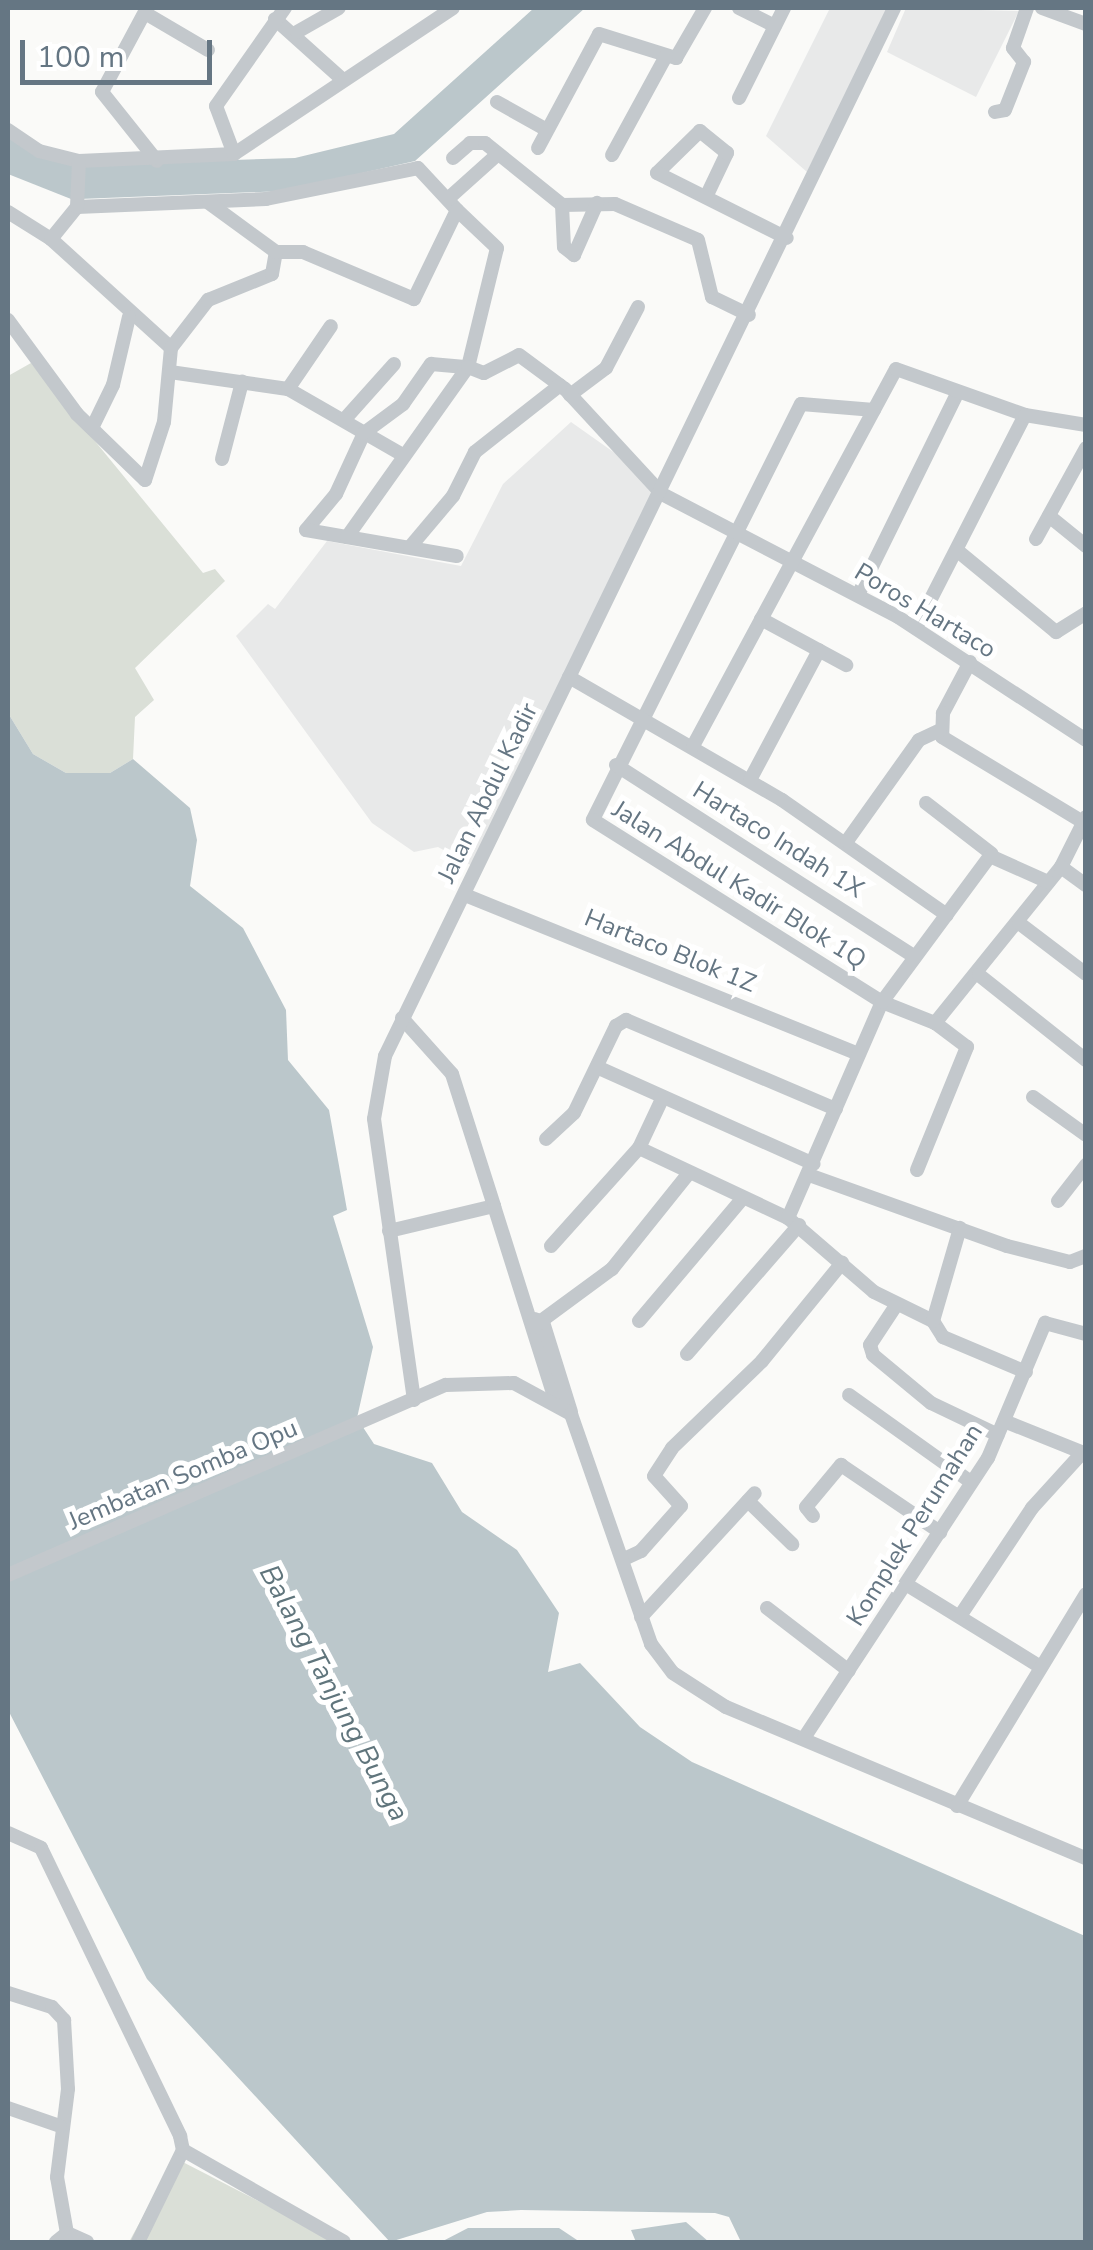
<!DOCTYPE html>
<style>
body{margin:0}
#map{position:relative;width:1093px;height:2250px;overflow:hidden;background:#fafaf8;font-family:"Nunito Sans",sans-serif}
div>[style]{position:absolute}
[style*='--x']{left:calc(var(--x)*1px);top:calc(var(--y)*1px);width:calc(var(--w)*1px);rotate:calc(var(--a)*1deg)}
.built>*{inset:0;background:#e8e9e9}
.green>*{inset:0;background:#dadfd7}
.water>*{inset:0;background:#bbc7cb}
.minor>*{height:14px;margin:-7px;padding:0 7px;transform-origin:7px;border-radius:7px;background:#c3c8cc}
span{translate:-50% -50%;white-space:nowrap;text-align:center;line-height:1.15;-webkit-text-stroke:10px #fff;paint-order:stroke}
.street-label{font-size:25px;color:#657683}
.water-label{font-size:28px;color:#60757c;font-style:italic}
.frame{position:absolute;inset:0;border:10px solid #657683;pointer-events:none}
.scale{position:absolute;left:20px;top:40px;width:192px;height:45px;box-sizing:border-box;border:5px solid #657683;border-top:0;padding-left:12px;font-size:30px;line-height:35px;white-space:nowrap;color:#657683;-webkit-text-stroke:8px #fff;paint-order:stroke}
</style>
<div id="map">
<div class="built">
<i style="clip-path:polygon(830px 8px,888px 8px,807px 172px,766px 136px)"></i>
<i style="clip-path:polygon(906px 8px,1019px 11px,976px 97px,887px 52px)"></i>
<i style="clip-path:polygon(571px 422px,646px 475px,659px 493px,474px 867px,438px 847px,414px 852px,372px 823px,236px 636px,268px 604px,275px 609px,327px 541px,461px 566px,503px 484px)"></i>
</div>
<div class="green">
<i style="clip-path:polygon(31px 363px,203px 573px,215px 569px,225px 581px,135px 668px,154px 700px,135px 717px,133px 759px,110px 773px,66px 773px,33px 754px,8px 713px,8px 376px)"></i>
<i style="clip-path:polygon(175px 2158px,338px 2242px,129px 2242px)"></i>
</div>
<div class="water">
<i style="clip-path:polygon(534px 8px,585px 8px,415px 161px,283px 191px,79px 199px,82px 165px,295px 158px,394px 134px)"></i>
<i style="clip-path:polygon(8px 138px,73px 165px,71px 199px,8px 174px)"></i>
<i style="clip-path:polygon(8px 713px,33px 754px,66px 773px,110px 773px,133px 759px,190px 808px,197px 840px,190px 886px,243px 928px,286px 1010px,288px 1060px,329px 1110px,347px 1210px,333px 1216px,373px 1347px,357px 1418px,374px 1444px,432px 1463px,462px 1512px,517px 1550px,559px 1613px,548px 1672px,580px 1663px,640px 1727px,692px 1762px,1085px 1936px,1085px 2242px,741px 2242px,729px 2217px,715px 2213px,521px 2210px,487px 2212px,390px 2242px,147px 1979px,8px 1710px)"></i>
<i style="clip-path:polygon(686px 2222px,709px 2242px,636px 2242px,631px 2230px)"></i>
<i style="clip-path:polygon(468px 2228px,559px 2228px,580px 2242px,441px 2242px)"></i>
</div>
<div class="minor">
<i style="--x:147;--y:8;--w:95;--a:118.2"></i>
<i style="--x:102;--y:92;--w:88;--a:51.4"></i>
<i style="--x:739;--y:8;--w:40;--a:26.6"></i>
<i style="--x:1042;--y:8;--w:47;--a:20"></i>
<i style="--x:145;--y:13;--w:73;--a:30.4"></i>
<i style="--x:275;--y:19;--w:91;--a:41.9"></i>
<i style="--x:297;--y:32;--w:48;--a:-29.7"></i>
<i style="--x:739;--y:98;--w:101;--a:-63.4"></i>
<i style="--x:497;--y:102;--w:57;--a:29.2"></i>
<i style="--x:995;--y:112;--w:10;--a:-11"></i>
<i style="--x:1005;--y:110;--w:52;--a:-68.4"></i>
<i style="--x:1024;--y:62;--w:18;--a:-128"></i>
<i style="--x:1013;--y:48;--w:42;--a:-70.7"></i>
<i style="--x:8;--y:130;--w:37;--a:34"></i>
<i style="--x:39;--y:151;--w:41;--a:14"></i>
<i style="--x:79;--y:161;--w:155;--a:-2.6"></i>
<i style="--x:234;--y:154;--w:263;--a:-33.7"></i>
<i style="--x:538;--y:148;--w:129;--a:-61.8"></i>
<i style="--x:599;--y:34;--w:81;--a:17.3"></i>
<i style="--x:676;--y:58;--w:58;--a:-59.9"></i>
<i style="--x:234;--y:154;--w:51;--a:-110.6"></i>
<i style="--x:216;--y:106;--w:120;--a:-54.9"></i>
<i style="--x:612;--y:155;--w:113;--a:-61.4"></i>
<i style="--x:453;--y:158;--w:23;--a:-41"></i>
<i style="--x:470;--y:143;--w:15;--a:0"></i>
<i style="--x:485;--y:143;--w:99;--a:38.8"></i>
<i style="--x:562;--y:205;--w:53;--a:-1.1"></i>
<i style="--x:615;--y:204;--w:90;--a:23.4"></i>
<i style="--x:698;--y:240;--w:59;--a:76.2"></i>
<i style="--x:712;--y:297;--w:41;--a:25.9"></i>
<i style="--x:450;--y:197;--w:64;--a:-41.9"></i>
<i style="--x:706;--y:197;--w:49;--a:-64.5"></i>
<i style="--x:727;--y:153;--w:35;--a:-141"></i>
<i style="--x:700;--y:131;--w:60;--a:135.7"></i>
<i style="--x:657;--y:173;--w:145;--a:26.6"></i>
<i style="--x:562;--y:205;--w:42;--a:87.3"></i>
<i style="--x:564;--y:247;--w:13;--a:39"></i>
<i style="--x:574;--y:255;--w:57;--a:-66.1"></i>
<i style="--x:77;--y:207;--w:189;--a:-2.4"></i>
<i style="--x:266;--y:199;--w:155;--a:-11.5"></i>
<i style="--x:418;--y:168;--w:57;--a:47.1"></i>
<i style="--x:457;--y:210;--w:99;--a:115.8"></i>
<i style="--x:414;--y:299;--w:121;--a:-157.1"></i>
<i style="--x:303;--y:252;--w:27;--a:180"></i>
<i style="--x:8;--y:212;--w:51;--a:32.1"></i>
<i style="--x:51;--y:239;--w:162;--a:42.2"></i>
<i style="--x:171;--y:348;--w:74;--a:95.4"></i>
<i style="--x:164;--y:422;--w:61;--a:108.1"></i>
<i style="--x:145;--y:480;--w:95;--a:-135.9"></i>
<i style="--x:77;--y:414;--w:117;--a:-126.3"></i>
<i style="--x:51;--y:239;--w:41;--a:-50.9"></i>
<i style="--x:77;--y:207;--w:46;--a:-87.5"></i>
<i style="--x:171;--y:348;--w:61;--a:-52.4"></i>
<i style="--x:208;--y:300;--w:69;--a:-22.1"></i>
<i style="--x:272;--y:274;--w:22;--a:-80"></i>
<i style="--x:276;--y:252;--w:83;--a:-143.8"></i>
<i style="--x:170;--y:372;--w:119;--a:8.2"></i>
<i style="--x:288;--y:389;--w:133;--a:29.9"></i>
<i style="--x:288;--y:389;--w:76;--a:-55.7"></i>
<i style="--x:570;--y:395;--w:45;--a:-36.9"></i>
<i style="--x:606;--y:368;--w:69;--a:-62.3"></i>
<i style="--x:874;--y:410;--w:73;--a:-175.3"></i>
<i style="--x:801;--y:404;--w:465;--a:116.6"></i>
<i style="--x:593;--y:820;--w:342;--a:32.2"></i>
<i style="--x:882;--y:1002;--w:57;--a:21.6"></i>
<i style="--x:935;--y:1023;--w:201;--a:-51.1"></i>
<i style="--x:1061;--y:867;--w:56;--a:-63.4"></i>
<i style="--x:344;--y:420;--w:75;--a:-48.2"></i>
<i style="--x:92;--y:428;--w:48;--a:-64"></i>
<i style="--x:113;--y:385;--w:70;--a:-76.8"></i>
<i style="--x:222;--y:459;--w:80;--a:-75.4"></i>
<i style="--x:1049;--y:516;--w:48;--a:39"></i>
<i style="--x:306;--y:530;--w:47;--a:-50.2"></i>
<i style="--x:336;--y:494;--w:67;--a:-65.3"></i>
<i style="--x:364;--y:433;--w:49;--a:-36.6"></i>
<i style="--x:403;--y:404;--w:49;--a:-55"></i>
<i style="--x:431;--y:364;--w:37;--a:5"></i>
<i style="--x:468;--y:367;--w:122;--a:-76.3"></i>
<i style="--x:497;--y:248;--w:55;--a:-136.5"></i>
<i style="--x:306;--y:530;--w:153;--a:9.8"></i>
<i style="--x:347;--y:537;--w:209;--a:-54.6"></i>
<i style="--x:468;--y:367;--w:17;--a:21"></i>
<i style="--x:484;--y:373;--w:39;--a:-27"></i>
<i style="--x:519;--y:355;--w:57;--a:36.5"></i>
<i style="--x:565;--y:389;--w:143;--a:47.3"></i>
<i style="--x:662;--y:494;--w:266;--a:27.5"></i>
<i style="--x:898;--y:617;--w:225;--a:33.2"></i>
<i style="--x:1036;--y:539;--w:104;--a:-61.2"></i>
<i style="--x:410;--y:547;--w:67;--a:-49.9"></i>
<i style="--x:453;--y:496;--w:49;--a:-63.4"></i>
<i style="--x:475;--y:452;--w:108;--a:-38.2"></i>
<i style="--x:959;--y:552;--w:126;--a:39.5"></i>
<i style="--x:1056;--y:632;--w:36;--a:-32"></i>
<i style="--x:858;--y:595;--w:226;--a:-63.8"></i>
<i style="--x:761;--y:619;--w:97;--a:28.4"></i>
<i style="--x:916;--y:628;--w:239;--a:-62.9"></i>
<i style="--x:970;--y:662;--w:58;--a:117.9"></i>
<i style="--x:943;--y:713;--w:24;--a:92"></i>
<i style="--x:942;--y:737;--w:165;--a:31.1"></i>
<i style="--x:569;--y:677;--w:246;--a:30"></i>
<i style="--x:782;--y:800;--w:201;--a:34.9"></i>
<i style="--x:693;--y:746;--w:428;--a:-61.7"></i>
<i style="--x:896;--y:369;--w:137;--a:19.6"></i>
<i style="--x:1025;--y:415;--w:62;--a:9.3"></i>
<i style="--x:616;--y:765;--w:354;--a:32.7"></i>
<i style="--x:750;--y:780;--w:147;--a:-62"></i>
<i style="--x:926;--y:803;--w:83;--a:37.7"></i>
<i style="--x:847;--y:841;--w:124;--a:-54.5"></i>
<i style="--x:919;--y:740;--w:23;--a:-25"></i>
<i style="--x:1061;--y:867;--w:31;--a:36"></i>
<i style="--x:465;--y:895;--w:423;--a:22"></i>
<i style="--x:1019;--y:923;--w:84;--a:37.3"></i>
<i style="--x:979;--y:975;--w:137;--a:38.5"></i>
<i style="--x:402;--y:1018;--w:75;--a:48.2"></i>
<i style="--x:452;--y:1074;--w:139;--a:72.3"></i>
<i style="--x:599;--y:1068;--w:235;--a:24.1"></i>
<i style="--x:1033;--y:1097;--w:65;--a:35.6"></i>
<i style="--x:546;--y:1139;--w:38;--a:-43"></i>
<i style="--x:574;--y:1113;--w:97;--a:-64.2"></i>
<i style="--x:616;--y:1026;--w:12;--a:-31"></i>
<i style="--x:626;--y:1020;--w:228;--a:23"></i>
<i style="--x:639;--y:1148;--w:165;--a:25.2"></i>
<i style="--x:788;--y:1218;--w:113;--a:40.7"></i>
<i style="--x:874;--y:1292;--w:66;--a:26.2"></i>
<i style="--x:933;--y:1321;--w:19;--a:58"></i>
<i style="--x:943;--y:1337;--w:90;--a:22.9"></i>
<i style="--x:917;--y:1170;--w:133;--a:-67.9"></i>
<i style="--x:967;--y:1047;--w:40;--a:-143"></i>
<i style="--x:809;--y:1175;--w:210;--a:19.7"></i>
<i style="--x:1007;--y:1246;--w:65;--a:14.3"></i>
<i style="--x:1070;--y:1262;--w:17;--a:-21"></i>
<i style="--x:1058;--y:1201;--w:46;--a:-52.1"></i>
<i style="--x:788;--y:1218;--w:236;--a:-66.5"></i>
<i style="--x:882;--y:1002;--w:182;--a:-53.5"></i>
<i style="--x:990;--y:856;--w:64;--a:24.1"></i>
<i style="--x:389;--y:1231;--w:108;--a:-13.4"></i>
<i style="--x:494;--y:1206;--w:203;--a:72.5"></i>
<i style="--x:551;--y:1246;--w:132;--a:-48.1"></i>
<i style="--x:639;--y:1148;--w:56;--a:-64.8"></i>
<i style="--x:897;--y:1304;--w:49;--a:123.4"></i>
<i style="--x:870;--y:1345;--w:10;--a:73"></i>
<i style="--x:873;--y:1355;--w:75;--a:39.6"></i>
<i style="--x:931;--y:1403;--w:74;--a:25.5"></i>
<i style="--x:534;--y:1319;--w:9;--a:18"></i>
<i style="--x:543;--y:1322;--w:94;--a:72.7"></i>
<i style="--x:639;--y:1321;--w:161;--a:-49.8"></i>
<i style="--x:933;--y:1321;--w:97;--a:-73.8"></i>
<i style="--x:533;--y:1327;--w:98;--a:-36.3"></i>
<i style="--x:612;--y:1269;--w:122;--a:-51.3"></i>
<i style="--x:687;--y:1354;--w:171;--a:-49"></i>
<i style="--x:849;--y:1395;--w:150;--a:35.5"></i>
<i style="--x:414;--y:1400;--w:284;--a:-98.1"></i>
<i style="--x:374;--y:1119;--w:64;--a:-80.1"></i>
<i style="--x:385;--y:1056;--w:1165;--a:-64.09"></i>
<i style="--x:1004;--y:1421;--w:88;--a:21.9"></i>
<i style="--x:748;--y:1501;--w:62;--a:44.3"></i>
<i style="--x:813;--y:1516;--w:11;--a:-128"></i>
<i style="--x:806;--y:1507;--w:55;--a:-50.2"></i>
<i style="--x:841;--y:1465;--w:120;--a:34.1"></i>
<i style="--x:624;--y:1559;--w:19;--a:-25"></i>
<i style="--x:641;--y:1551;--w:60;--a:-48.4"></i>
<i style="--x:681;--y:1506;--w:40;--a:-132"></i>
<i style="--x:654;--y:1476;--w:33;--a:-57"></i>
<i style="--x:672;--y:1448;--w:125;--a:-44"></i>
<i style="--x:762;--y:1361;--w:127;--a:-50.8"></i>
<i style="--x:8;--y:1575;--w:477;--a:-23.5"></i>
<i style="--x:446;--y:1385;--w:68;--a:-1.7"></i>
<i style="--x:514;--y:1383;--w:65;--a:28.5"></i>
<i style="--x:571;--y:1414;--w:244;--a:70.8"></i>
<i style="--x:651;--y:1644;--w:36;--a:53"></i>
<i style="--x:673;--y:1673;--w:63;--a:32.7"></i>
<i style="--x:726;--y:1707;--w:390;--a:22.8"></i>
<i style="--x:909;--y:1586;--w:153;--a:31.6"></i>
<i style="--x:767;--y:1608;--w:103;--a:37.5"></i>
<i style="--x:960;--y:1616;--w:130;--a:-56.3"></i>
<i style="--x:1032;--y:1508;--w:74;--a:-47.7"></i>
<i style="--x:641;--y:1617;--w:168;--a:-47.4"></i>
<i style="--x:804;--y:1738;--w:335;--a:-56.7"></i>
<i style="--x:988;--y:1458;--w:147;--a:-67.1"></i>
<i style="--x:1045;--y:1323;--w:42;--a:15"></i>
<i style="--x:957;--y:1806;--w:248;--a:-58.7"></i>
<i style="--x:8;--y:1833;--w:36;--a:24"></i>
<i style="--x:41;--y:1848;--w:320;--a:64.2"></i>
<i style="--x:180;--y:2136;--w:14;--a:78"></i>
<i style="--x:183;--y:2150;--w:102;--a:116.1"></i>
<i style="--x:8;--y:1993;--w:46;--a:17.7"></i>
<i style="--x:52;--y:2007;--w:18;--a:47"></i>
<i style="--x:64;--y:2020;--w:69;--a:86.7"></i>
<i style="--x:68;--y:2089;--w:89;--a:97.1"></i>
<i style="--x:57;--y:2177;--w:57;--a:79.9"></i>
<i style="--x:8;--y:2108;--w:55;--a:19.1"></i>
<i style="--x:183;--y:2150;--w:185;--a:29.7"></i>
<i style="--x:56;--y:2242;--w:14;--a:-39"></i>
<i style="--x:67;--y:2233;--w:22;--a:24"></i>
</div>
<div class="street-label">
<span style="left:925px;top:611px;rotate:31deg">Poros Hartaco</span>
<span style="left:488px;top:793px;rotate:-64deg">Jalan Abdul Kadir</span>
<span style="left:778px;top:840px;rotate:32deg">Hartaco Indah 1X</span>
<span style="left:739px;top:885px;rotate:32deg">Jalan Abdul Kadir Blok 1Q</span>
<span style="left:670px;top:951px;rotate:22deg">Hartaco Blok 1Z</span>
<span style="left:183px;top:1475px;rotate:-23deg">Jembatan Somba Opu</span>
<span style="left:915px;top:1525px;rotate:-58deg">Komplek Perumahan</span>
</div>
<div class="water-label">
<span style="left:334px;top:1693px;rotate:62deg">Balang Tanjung Bunga</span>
</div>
<div class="frame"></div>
<div class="scale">100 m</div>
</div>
